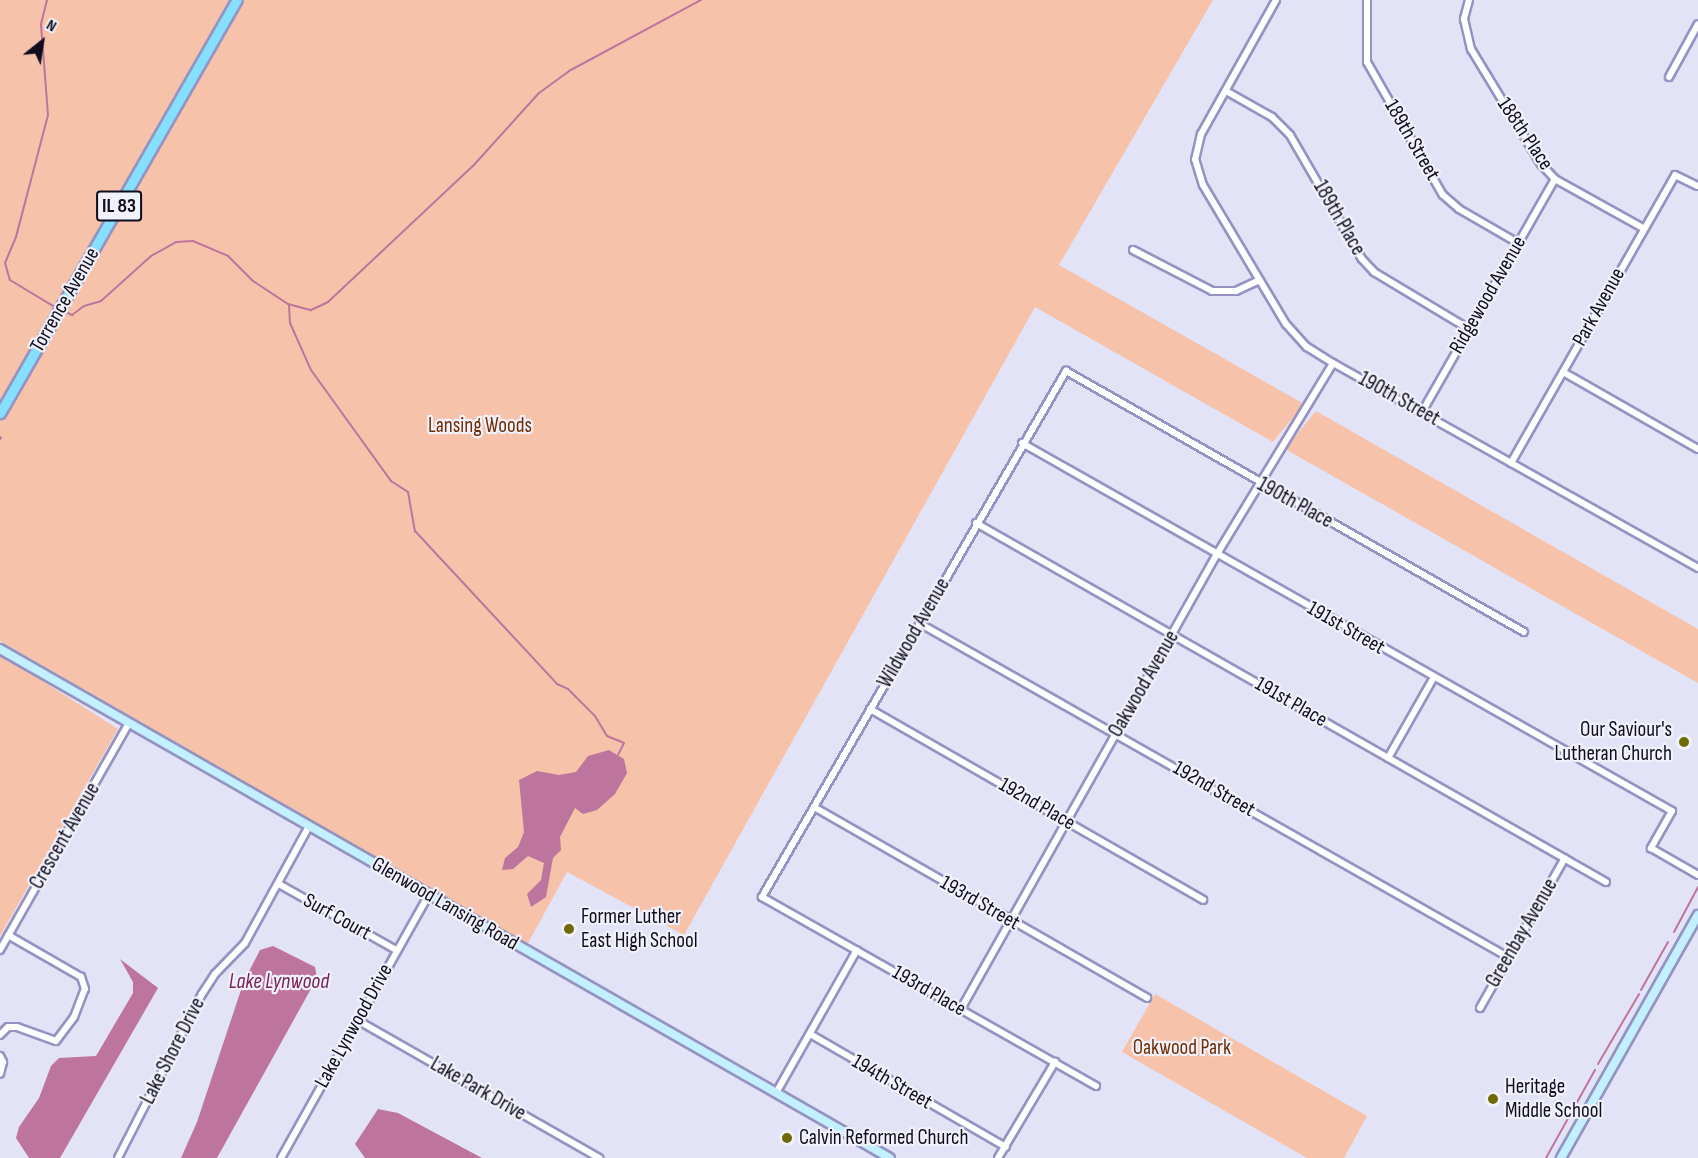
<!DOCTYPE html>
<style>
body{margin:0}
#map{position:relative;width:1698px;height:1158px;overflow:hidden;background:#e3e3f7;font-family:"Sofia Sans Condensed",sans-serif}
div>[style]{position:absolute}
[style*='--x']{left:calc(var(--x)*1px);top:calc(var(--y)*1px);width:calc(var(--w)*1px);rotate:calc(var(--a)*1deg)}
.green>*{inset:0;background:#f6c2aa}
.water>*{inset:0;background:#be759d}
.stream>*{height:2px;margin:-1px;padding:0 1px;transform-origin:1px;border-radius:1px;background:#be759d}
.roads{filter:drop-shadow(2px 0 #9493c1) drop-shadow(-2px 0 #9493c1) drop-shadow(0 2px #9493c1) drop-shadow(0 -2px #9493c1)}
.street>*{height:6px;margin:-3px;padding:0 3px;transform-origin:3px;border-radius:3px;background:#fff}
.secondary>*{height:8px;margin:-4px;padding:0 4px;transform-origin:4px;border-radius:4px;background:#c2f0ff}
.primary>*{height:9px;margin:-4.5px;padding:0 4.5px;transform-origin:4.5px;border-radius:4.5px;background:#85e0ff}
.dots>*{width:16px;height:16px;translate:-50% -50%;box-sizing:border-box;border:3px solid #f1f1fb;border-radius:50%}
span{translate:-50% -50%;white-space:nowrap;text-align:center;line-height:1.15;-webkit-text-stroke:4.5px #f1f1fb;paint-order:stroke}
.shield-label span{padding:2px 4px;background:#f1f1fb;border:2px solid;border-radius:4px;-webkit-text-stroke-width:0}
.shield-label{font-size:20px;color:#0f0d1e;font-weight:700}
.street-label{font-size:21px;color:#0f0d1e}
.park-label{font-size:21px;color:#712d01}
.poi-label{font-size:21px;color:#0f0d1e}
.right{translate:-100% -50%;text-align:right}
.left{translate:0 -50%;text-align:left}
.water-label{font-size:22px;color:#7a235a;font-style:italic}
.north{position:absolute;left:12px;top:12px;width:60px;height:60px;-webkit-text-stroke:4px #f1f1fb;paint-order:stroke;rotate:30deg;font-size:16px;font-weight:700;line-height:24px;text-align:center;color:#0f0d1e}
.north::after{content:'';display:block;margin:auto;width:21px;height:27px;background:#0f0d1e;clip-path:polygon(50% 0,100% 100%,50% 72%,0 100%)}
</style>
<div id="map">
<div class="green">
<i style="clip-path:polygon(0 0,1213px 0,1059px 265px,1304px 404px,1273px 442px,1035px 307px,684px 935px,567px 872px,527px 945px,0 641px)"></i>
<i style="clip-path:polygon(1316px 411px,1698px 629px,1698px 683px,1285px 449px)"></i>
<i style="clip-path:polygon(0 654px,118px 729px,0 936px)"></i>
<i style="clip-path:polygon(1155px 994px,1367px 1116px,1344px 1158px,1307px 1158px,1122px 1052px)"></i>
</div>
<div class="water">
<i style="clip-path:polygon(609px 750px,624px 759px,627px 773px,615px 794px,597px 810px,583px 814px,575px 808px,560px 837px,561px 850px,553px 858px,546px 897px,531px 907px,527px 894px,541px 880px,544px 863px,528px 856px,513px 869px,502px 870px,505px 858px,518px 847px,524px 832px,519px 780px,537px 771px,559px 775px,576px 772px,588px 756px)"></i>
<i style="clip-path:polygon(273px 946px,315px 967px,317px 978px,217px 1158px,181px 1158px,197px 1122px,244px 981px,260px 950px)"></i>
<i style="clip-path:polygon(120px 959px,158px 988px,60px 1158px,29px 1158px,16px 1138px,19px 1127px,39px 1098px,51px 1066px,59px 1058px,96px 1056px,133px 993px,133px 982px)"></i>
<i style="clip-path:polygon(378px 1109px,398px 1113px,482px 1158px,365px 1158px,355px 1144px)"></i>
</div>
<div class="stream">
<i style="--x:47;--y:0;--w:25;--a:104"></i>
<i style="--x:41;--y:24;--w:91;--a:85.6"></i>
<i style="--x:48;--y:115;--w:126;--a:104.7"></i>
<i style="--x:16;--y:237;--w:28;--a:113"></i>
<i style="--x:5;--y:263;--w:18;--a:74"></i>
<i style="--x:10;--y:280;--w:52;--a:31"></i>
<i style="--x:289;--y:305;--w:18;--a:87"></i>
<i style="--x:290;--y:323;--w:51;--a:65.9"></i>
<i style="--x:311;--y:370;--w:137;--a:54.2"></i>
<i style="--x:391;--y:481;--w:20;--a:33"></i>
<i style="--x:408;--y:492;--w:40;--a:80"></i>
<i style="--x:415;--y:531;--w:209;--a:47.1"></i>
<i style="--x:557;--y:684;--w:12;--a:24"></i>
<i style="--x:568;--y:689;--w:38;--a:45"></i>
<i style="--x:595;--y:716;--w:23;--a:59"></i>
<i style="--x:607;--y:736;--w:18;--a:22"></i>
<i style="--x:624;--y:743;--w:13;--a:117"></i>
<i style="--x:66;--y:312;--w:7;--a:27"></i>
<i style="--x:72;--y:315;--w:15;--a:-37"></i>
<i style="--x:84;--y:306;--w:18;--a:-16"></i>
<i style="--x:101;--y:301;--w:67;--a:-42"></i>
<i style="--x:151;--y:256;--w:29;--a:-29"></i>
<i style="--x:176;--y:242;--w:17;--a:-3"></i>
<i style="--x:193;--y:241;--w:38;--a:23"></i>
<i style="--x:228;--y:256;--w:35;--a:45"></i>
<i style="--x:253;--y:281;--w:42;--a:33.3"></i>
<i style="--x:288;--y:304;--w:24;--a:15"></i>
<i style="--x:311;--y:310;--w:19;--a:-25"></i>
<i style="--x:328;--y:302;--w:199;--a:-43.2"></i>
<i style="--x:473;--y:166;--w:98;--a:-47.9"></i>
<i style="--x:539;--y:93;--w:37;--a:-36"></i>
<i style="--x:569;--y:71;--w:150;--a:-28.3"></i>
<i style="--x:0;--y:439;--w:2;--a:-63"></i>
<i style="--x:1674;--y:932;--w:51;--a:-61.9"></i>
<i style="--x:1641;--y:990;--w:55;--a:-60.6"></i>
<i style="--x:1598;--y:1064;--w:81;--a:-59.6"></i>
<i style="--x:1546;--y:1158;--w:101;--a:-60.9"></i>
</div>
<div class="roads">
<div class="street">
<i style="--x:1276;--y:0;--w:154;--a:119.2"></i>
<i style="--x:1201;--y:134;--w:26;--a:103"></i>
<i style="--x:1195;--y:159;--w:27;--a:73"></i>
<i style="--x:1203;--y:185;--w:162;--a:59.2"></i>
<i style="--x:1286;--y:324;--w:31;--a:48"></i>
<i style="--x:1307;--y:347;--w:31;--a:32"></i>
<i style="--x:1333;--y:363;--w:419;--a:29.3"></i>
<i style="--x:1367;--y:0;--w:62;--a:90"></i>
<i style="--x:1367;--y:62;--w:153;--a:60.3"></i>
<i style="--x:1443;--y:195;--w:21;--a:41"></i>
<i style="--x:1459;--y:209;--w:68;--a:30"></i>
<i style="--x:1469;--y:0;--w:20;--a:105"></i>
<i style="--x:1464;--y:19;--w:31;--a:77"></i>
<i style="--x:1471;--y:49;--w:135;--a:58.7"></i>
<i style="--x:1541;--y:164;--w:21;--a:47"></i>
<i style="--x:1555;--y:179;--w:101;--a:29.1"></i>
<i style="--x:1669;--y:77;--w:60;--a:-61.3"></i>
<i style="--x:1226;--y:91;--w:53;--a:29.5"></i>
<i style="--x:1272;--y:117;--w:25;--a:45"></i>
<i style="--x:1290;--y:135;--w:143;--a:59.9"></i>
<i style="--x:1362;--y:259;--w:18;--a:47"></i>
<i style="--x:1374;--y:272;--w:111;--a:31"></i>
<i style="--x:1133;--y:250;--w:89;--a:27.4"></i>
<i style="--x:1212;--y:291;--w:24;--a:0"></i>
<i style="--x:1236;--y:291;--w:26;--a:-25"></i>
<i style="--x:1563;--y:372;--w:155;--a:29.7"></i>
<i style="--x:1422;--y:412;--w:268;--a:-60.3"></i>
<i style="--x:1022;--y:443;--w:747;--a:29.52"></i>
<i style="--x:1672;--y:811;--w:43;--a:119.6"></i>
<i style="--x:1651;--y:848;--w:54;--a:29.9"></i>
<i style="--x:1511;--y:463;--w:331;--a:-60.3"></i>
<i style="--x:1675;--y:175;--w:25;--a:26"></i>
<i style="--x:976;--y:523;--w:725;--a:29.68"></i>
<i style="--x:919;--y:623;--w:677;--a:29.56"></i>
<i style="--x:870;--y:709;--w:384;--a:29.8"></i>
<i style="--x:1388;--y:758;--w:93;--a:-60.4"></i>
<i style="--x:814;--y:807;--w:384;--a:29.8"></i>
<i style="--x:279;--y:884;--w:134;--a:29.4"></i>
<i style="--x:0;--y:950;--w:261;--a:-60.4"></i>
<i style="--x:1480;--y:1008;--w:172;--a:-60.5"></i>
<i style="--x:961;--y:1009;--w:522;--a:-60.64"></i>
<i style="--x:1217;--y:554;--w:223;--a:-58.7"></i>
<i style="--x:357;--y:1020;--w:279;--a:29.7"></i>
<i style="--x:810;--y:1034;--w:226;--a:30"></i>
<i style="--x:0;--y:1035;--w:11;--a:-45"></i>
<i style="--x:8;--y:1027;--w:9;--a:0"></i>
<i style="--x:17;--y:1027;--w:41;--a:19.7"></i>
<i style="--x:56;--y:1041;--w:30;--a:-53"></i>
<i style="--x:74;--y:1017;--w:30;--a:-69"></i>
<i style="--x:85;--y:989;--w:13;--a:-108"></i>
<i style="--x:81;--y:977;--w:84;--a:-150.1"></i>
<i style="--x:0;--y:1056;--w:7;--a:63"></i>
<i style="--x:3;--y:1062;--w:12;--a:104"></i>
<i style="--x:1096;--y:1086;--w:384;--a:-150.5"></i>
<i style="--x:762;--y:897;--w:608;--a:-59.97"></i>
<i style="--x:1066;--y:371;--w:527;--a:29.68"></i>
<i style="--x:776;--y:1093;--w:164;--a:-60.5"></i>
<i style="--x:118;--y:1158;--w:184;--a:-62.9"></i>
<i style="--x:202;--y:994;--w:24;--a:-57"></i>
<i style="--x:215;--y:974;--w:43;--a:-45.9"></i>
<i style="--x:245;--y:943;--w:133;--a:-61.3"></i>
<i style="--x:281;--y:1158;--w:303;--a:-60.7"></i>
<i style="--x:998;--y:1158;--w:112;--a:-59.3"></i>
</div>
<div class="secondary">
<i style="--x:0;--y:649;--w:1025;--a:29.77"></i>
<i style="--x:1561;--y:1158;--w:279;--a:-60.6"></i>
</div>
<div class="primary">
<i style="--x:0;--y:413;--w:476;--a:-60.2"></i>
</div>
</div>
<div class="dots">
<i style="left:1684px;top:742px;background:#706a04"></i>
<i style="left:569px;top:929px;background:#706a04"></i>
<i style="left:1493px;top:1099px;background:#706a04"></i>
<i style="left:787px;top:1138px;background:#706a04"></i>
</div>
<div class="shield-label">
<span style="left:119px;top:206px">IL 83</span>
</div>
<div class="street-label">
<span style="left:1525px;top:134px;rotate:56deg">188th Place</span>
<span style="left:1412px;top:140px;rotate:60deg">189th Street</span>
<span style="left:1339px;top:218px;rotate:60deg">189th Place</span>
<span style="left:1488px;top:295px;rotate:-60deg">Ridgewood Avenue</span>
<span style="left:65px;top:300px;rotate:-60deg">Torrence Avenue</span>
<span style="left:1599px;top:307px;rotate:-61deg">Park Avenue</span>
<span style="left:1399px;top:399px;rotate:29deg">190th Street</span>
<span style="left:1295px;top:503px;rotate:29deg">190th Place</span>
<span style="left:1346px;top:628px;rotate:30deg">191st Street</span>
<span style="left:914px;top:633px;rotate:-60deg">Wildwood Avenue</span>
<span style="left:1144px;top:684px;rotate:-60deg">Oakwood Avenue</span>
<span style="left:1291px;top:702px;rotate:30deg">191st Place</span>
<span style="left:1214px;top:789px;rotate:30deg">192nd Street</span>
<span style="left:1037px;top:804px;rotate:30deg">192nd Place</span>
<span style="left:65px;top:836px;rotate:-60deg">Crescent Avenue</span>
<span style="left:980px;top:903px;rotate:30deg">193rd Street</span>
<span style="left:445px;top:904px;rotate:30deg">Glenwood Lansing Road</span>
<span style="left:337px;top:917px;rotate:29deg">Surf Court</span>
<span style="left:1522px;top:933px;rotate:-60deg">Greenbay Avenue</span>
<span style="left:929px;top:991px;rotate:30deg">193rd Place</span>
<span style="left:354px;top:1026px;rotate:-61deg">Lake Lynwood Drive</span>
<span style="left:173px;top:1051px;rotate:-63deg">Lake Shore Drive</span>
<span style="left:892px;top:1082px;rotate:30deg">194th Street</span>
<span style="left:478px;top:1089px;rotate:30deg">Lake Park Drive</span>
</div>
<div class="park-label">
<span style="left:480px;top:426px">Lansing Woods</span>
<span style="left:1182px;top:1048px">Oakwood Park</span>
</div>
<div class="poi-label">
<span class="right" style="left:1672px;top:742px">Our Saviour's<br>Lutheran Church</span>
<span class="left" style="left:581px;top:929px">Former Luther<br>East High School</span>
<span class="left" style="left:1505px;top:1099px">Heritage<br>Middle School</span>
<span class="left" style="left:799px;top:1138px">Calvin Reformed Church</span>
</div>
<div class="water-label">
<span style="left:279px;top:982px">Lake Lynwood</span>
</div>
<div class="north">N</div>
</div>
